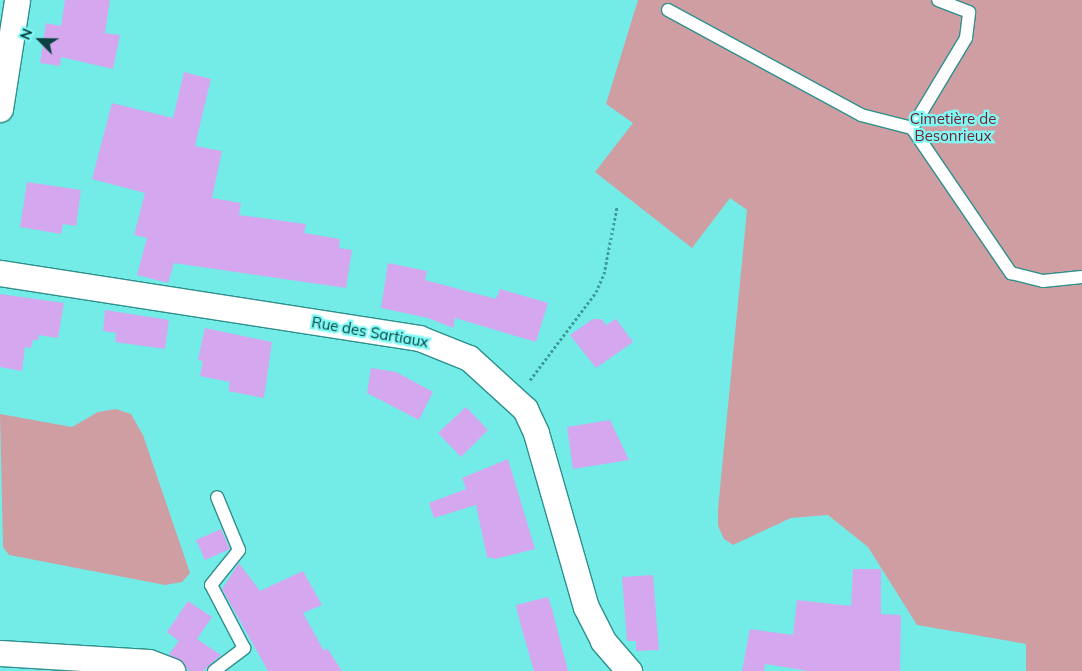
<!DOCTYPE html>
<meta charset="utf-8">
<style>
body{margin:0}
#map{position:relative;width:1082px;height:671px;overflow:hidden;background:#73ece8;font-family:Mulish,sans-serif}
div>[style]{position:absolute}
[style*='--x']{left:calc(var(--x)*1px);top:calc(var(--y)*1px);width:calc(var(--w)*1px);rotate:calc(var(--a)*1deg)}
.green>*{inset:0;background:#cf9ea3}
.building>*{inset:0;background:#d4a7ef}
.path>*{height:3px;margin-top:-1.5px;transform-origin:0;background:repeating-linear-gradient(90deg,#429d9a 0 2.5px,transparent 0 5px)}
.roads{filter:drop-shadow(1px 0 #2e8f8c) drop-shadow(-1px 0 #2e8f8c) drop-shadow(0 1px #2e8f8c) drop-shadow(0 -1px #2e8f8c)}
.service>*{height:12px;margin:-6px;padding:0 6px;transform-origin:6px;border-radius:6px;background:#fff}
.minor>*{height:25px;margin:-12.5px;padding:0 12.5px;transform-origin:12.5px;border-radius:12.5px;background:#fff}
span{translate:-50% -50%;white-space:nowrap;text-align:center;line-height:1.15;-webkit-text-stroke:4.5px #81faf5;paint-order:stroke}
.park-label{font-size:15px;color:#732233}
.street-label{font-size:15px;color:#094241}
.north{position:absolute;left:15px;top:15px;width:50px;height:50px;-webkit-text-stroke:4px #81faf5;paint-order:stroke;rotate:293deg;font-size:14px;font-weight:700;line-height:20px;text-align:center;color:#094241}
.north::after{content:'';display:block;margin:auto;width:18px;height:22px;background:#094241;clip-path:polygon(50% 0,100% 100%,50% 72%,0 100%)}
</style>
<div id="map">
<div class="green">
<i style="clip-path:polygon(638px 0,1082px 0,1082px 671px,1026px 671px,1026px 644px,917px 625px,868px 547px,828px 515px,791px 518px,733px 545px,724px 539px,718px 526px,718px 509px,747px 210px,730px 198px,692px 248px,595px 172px,633px 123px,606px 104px)"></i>
<i style="clip-path:polygon(116px 409px,131px 414px,143px 435px,190px 573px,182px 582px,165px 585px,9px 555px,3px 547px,0 414px,72px 427px,98px 412px)"></i>
</div>
<div class="building">
<i style="clip-path:polygon(65px 0,110px 0,105px 33px,120px 35px,113px 69px,61px 57px,60px 66px,40px 63px,46px 23px,61px 26px)"></i>
<i style="clip-path:polygon(184px 72px,211px 79px,195px 146px,222px 151px,212px 198px,241px 203px,239px 215px,306px 224px,304px 233px,340px 239px,339px 248px,352px 250px,346px 288px,174px 263px,168px 283px,137px 275px,147px 238px,134px 235px,145px 193px,92px 179px,112px 103px,173px 118px)"></i>
<i style="clip-path:polygon(27px 182px,81px 190px,76px 226px,63px 224px,61px 234px,20px 227px)"></i>
<i style="clip-path:polygon(388px 263px,427px 271px,425px 280px,496px 299px,500px 289px,548px 303px,536px 342px,455px 318px,453px 328px,428px 318px,381px 308px)"></i>
<i style="clip-path:polygon(0 294px,64px 303px,58px 338px,39px 335px,38px 340px,33px 340px,31px 348px,25px 347px,22px 371px,0 367px)"></i>
<i style="clip-path:polygon(105px 310px,169px 320px,165px 349px,115px 342px,116px 333px,103px 331px)"></i>
<i style="clip-path:polygon(593px 319px,601px 319px,606px 325px,616px 319px,633px 342px,596px 368px,570px 335px)"></i>
<i style="clip-path:polygon(205px 328px,272px 342px,264px 398px,228px 391px,230px 382px,200px 376px,203px 361px,198px 360px)"></i>
<i style="clip-path:polygon(371px 368px,396px 372px,433px 392px,419px 420px,367px 393px)"></i>
<i style="clip-path:polygon(466px 407px,488px 430px,461px 457px,438px 433px)"></i>
<i style="clip-path:polygon(610px 420px,629px 460px,573px 469px,567px 427px)"></i>
<i style="clip-path:polygon(508px 459px,535px 549px,495px 559px,487px 557px,476px 505px,434px 518px,429px 503px,466px 489px,462px 478px)"></i>
<i style="clip-path:polygon(221px 529px,230px 549px,205px 560px,196px 540px)"></i>
<i style="clip-path:polygon(239px 563px,260px 591px,303px 571px,322px 605px,303px 613px,324px 651px,327px 648px,342px 671px,268px 671px,222px 589px)"></i>
<i style="clip-path:polygon(853px 569px,881px 569px,881px 614px,901px 615px,900px 671px,809px 671px,765px 664px,764px 671px,742px 671px,750px 629px,793px 635px,797px 600px,851px 606px)"></i>
<i style="clip-path:polygon(653px 575px,659px 650px,636px 651px,636px 641px,627px 641px,622px 577px)"></i>
<i style="clip-path:polygon(548px 597px,552px 609px,568px 671px,534px 671px,519px 619px,516px 605px)"></i>
<i style="clip-path:polygon(188px 601px,212px 617px,197px 639px,221px 655px,203px 671px,190px 671px,169px 654px,179px 641px,167px 632px)"></i>
</div>
<div class="path">
<i style="--x:530;--y:380;--w:110;--a:-53.1"></i>
<i style="--x:596;--y:292;--w:20;--a:-66"></i>
<i style="--x:604;--y:274;--w:68;--a:-79"></i>
</div>
<div class="roads">
<div class="service">
<i style="--x:668;--y:10;--w:220;--a:28.5"></i>
<i style="--x:861;--y:115;--w:53;--a:14.3"></i>
<i style="--x:912;--y:128;--w:105;--a:-59"></i>
<i style="--x:966;--y:38;--w:26;--a:-83"></i>
<i style="--x:969;--y:12;--w:33;--a:-159"></i>
<i style="--x:912;--y:128;--w:176;--a:55.7"></i>
<i style="--x:1011;--y:273;--w:33;--a:14"></i>
<i style="--x:1043;--y:281;--w:39;--a:-6"></i>
<i style="--x:214;--y:671;--w:38;--a:-37"></i>
<i style="--x:244;--y:648;--w:71;--a:-117.6"></i>
<i style="--x:211;--y:585;--w:45;--a:-51.3"></i>
<i style="--x:239;--y:550;--w:57;--a:-112.5"></i>
</div>
<div class="minor">
<i style="--x:0;--y:109;--w:110;--a:-81.1"></i>
<i style="--x:0;--y:273;--w:424;--a:8.8"></i>
<i style="--x:419;--y:338;--w:54;--a:21.8"></i>
<i style="--x:469;--y:358;--w:76;--a:42.3"></i>
<i style="--x:525;--y:409;--w:26;--a:65"></i>
<i style="--x:536;--y:433;--w:181;--a:74"></i>
<i style="--x:586;--y:607;--w:38;--a:63"></i>
<i style="--x:603;--y:641;--w:40;--a:49"></i>
<i style="--x:0;--y:653;--w:149;--a:3.5"></i>
<i style="--x:149;--y:662;--w:25;--a:21"></i>
</div>
</div>
<div class="park-label">
<span style="left:953px;top:127px">Cimetière de<br>Besonrieux</span>
</div>
<div class="street-label">
<span style="left:370px;top:332px;rotate:10deg">Rue des Sartiaux</span>
</div>
<div class="north">N</div>
</div>
